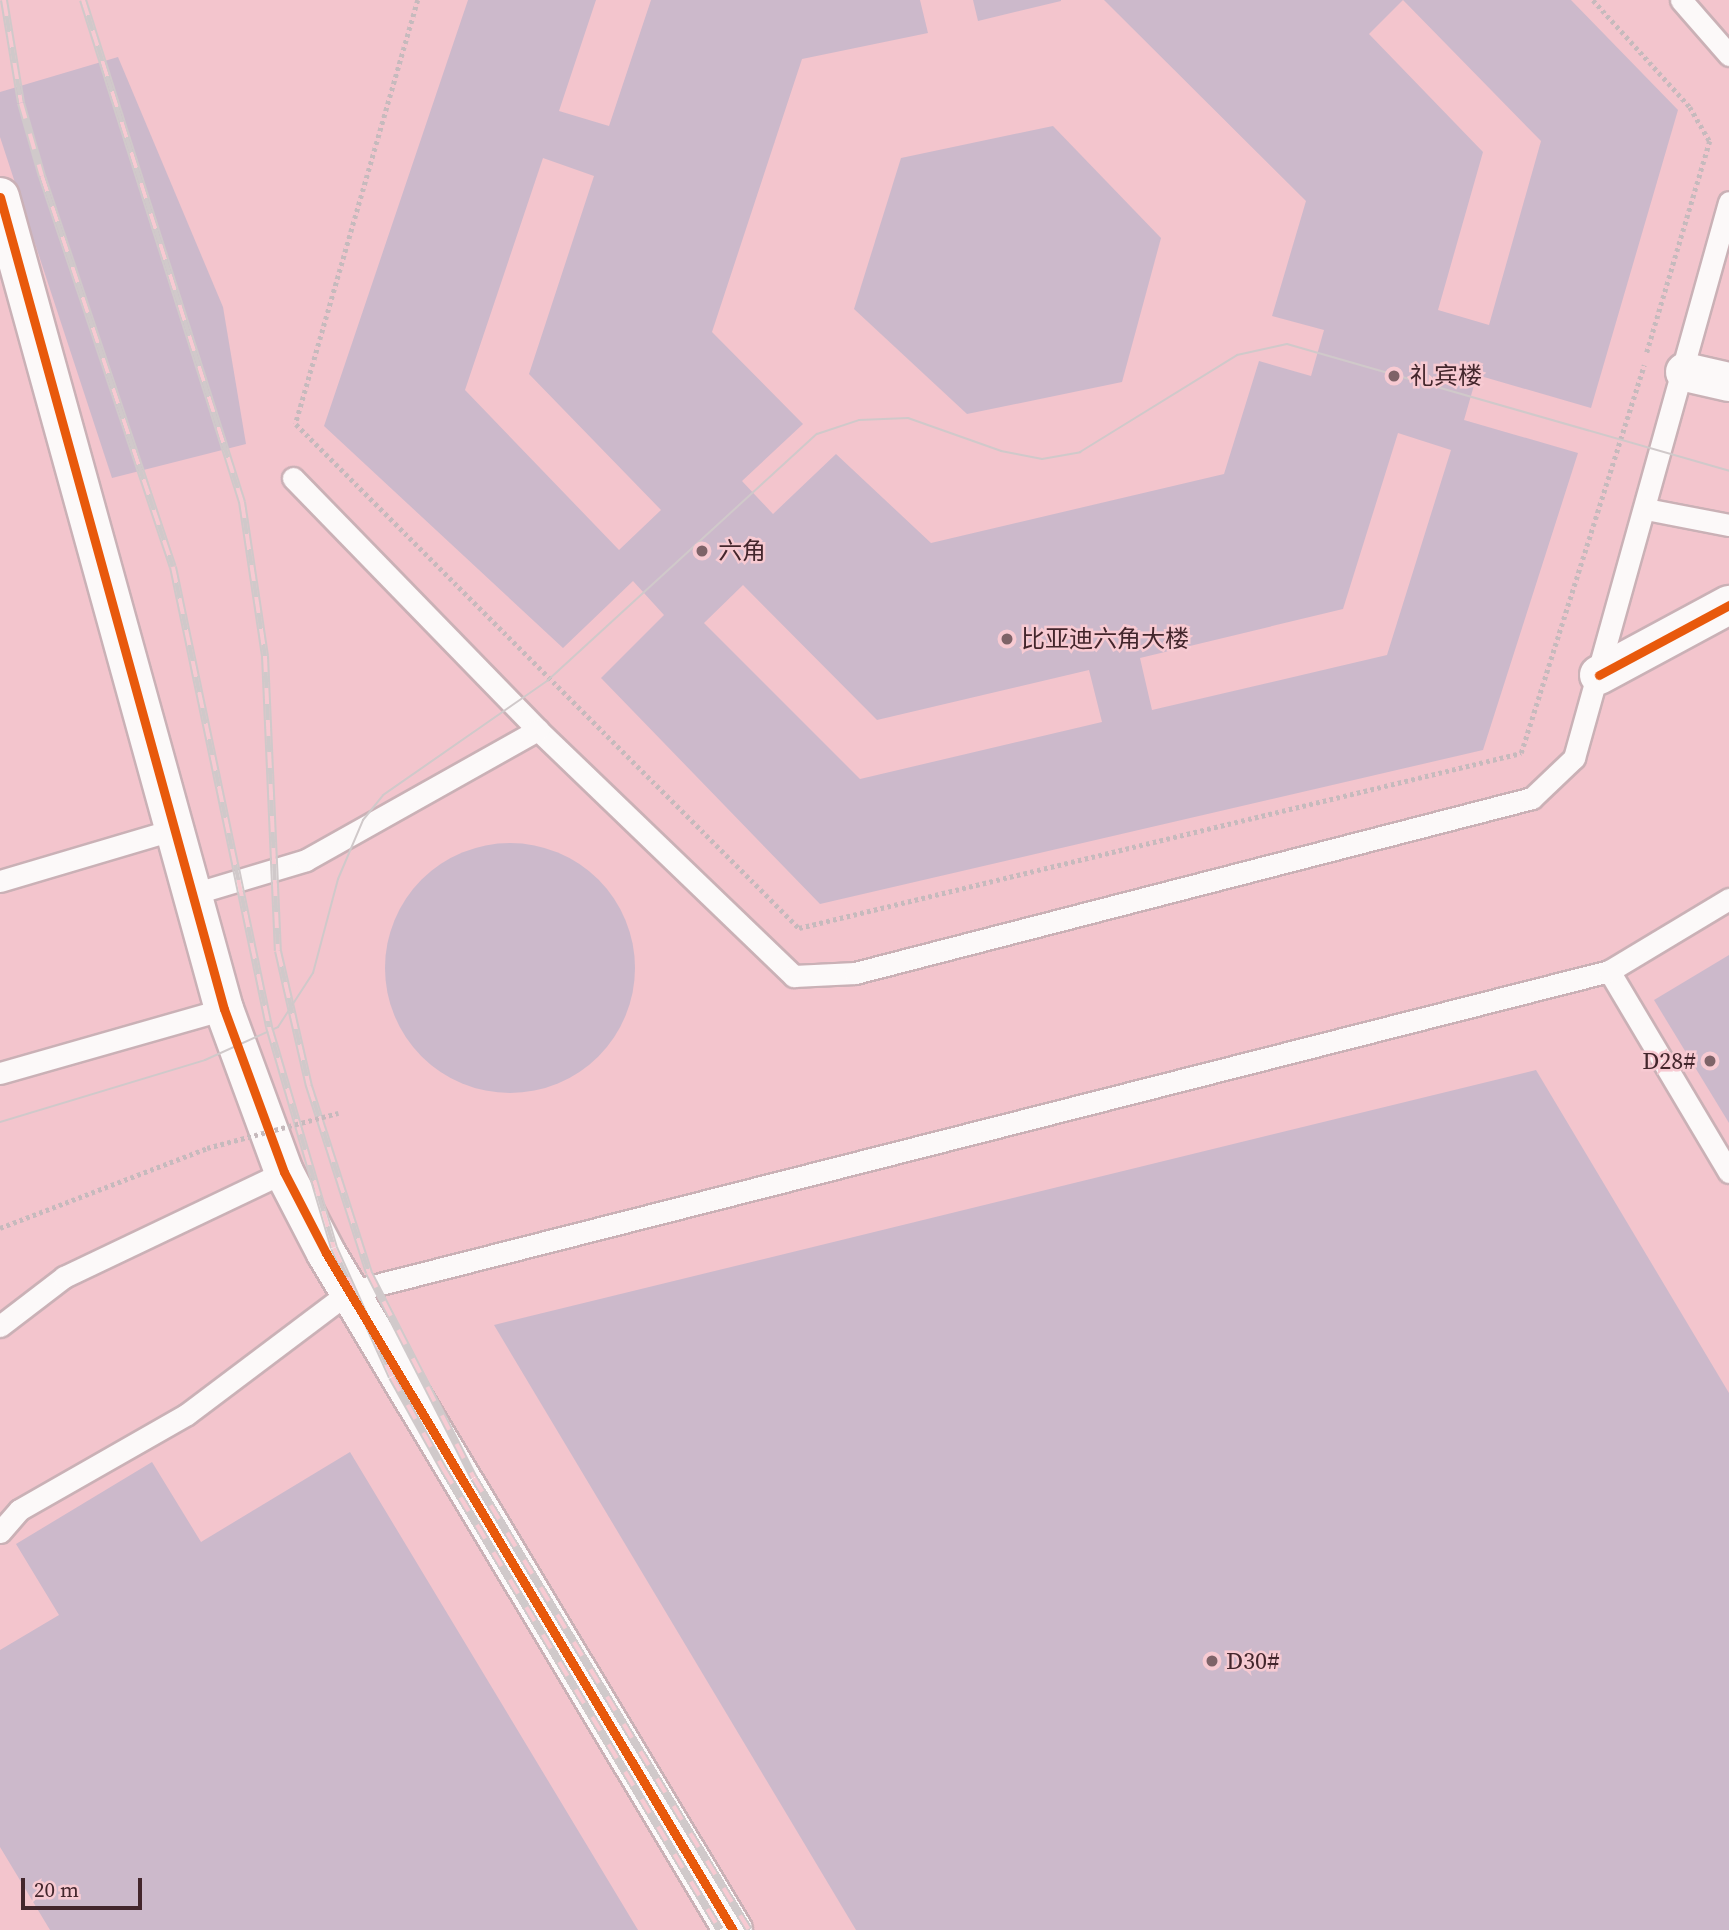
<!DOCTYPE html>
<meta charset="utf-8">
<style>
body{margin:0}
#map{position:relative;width:1729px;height:1930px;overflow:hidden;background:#ecd4d8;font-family:"Source Serif 4","Noto Sans SC",serif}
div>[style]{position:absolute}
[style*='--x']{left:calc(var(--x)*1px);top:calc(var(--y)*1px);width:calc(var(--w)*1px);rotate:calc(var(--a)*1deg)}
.built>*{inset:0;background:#f3c5cd}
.building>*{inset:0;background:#ccb9cb}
.round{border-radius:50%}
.path>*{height:4.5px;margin-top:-2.25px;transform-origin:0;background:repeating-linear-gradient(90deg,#c6babd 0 3.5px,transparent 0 7px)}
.roads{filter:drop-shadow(2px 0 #cab1b6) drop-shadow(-2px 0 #cab1b6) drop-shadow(0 2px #cab1b6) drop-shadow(0 -2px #cab1b6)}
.service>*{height:21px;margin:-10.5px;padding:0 10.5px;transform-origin:10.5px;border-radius:10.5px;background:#fcf9f9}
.minor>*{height:38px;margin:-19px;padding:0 19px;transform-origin:19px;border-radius:19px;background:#fcf9f9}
.tram>*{height:2px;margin:-1px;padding:0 1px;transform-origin:1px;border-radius:1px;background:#d0c9ca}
.rail>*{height:8px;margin-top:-4px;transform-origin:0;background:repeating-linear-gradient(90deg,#f7cad2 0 16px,#d0c9ca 0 32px);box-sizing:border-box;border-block:2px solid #d0c9ca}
.path-bridge>*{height:4.5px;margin-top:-2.25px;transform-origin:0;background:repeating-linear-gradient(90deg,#c6babd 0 3.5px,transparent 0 7px)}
.cycleway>*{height:9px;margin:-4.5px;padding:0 4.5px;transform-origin:4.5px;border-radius:4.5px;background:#e8590c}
.dots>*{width:19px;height:19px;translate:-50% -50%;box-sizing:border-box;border:4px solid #f7cad2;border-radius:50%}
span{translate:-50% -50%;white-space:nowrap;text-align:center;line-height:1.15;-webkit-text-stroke:5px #f7cad2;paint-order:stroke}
.poi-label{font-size:24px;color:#43262c}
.left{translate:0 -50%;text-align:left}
.right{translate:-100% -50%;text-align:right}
.scale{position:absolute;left:21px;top:1878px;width:121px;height:32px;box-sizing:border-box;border:4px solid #43262c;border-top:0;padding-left:9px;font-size:21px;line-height:24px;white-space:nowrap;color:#43262c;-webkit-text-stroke:5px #f7cad2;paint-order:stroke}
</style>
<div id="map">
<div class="built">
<i style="clip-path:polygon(0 0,1729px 0,1729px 1930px,0 1930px)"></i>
</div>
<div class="building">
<i style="clip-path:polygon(evenodd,468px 0,596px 0,559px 111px,609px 126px,651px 0,920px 0,928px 33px,802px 59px,712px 332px,803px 424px,742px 481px,773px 514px,836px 454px,931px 543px,1224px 474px,1259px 361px,1311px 376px,1324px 330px,1272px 316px,1306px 201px,1104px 0,1571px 0,1678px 110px,1591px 408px,1477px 375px,1464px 420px,1578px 453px,1483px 750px,820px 904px,601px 678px,664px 615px,633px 581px,563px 648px,324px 426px,468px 0,1403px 0,1541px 141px,1489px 325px,1438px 310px,1483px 152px,1369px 34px,1403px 0,468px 0,543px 158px,594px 176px,529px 374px,661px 510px,619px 550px,465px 390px,543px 158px,468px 0,1398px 433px,1451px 450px,1387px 655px,1152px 710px,1140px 658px,1343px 609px,1398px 433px,468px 0,743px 585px,877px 720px,1089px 670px,1102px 722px,860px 779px,704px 623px,743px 585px)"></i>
<i style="clip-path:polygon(973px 0,1061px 0,1061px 1px,978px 21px)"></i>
<i style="clip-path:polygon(118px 57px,223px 307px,246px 444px,112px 478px,0 137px,0 92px)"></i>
<i style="clip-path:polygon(1053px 126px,1161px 238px,1122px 382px,967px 414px,854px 309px,901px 158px)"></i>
<i class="round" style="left:385px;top:843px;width:250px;height:250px"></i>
<i style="clip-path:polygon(1729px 955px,1729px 1123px,1654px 1000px)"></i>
<i style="clip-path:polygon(1536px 1070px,1729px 1393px,1729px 1930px,856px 1930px,494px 1325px)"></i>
<i style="clip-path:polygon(350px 1452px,638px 1930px,50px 1930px,0 1847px,0 1650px,59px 1615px,16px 1544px,152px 1462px,201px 1542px)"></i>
</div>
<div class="path">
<i style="--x:418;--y:0;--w:441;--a:106.1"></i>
<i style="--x:296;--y:424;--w:712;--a:45.06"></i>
<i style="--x:799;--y:928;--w:743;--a:-13.62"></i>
<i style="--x:1521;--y:753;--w:407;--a:-72.4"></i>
<i style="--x:1593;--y:0;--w:144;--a:47.8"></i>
<i style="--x:1690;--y:107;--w:39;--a:60"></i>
<i style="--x:1710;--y:141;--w:221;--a:106.6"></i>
</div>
<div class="roads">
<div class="service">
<i style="--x:1681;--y:0;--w:73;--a:48.9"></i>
<i style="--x:293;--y:478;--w:351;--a:45.8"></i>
<i style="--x:538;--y:730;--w:355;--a:43.9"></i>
<i style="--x:794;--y:976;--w:61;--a:-2.8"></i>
<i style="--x:855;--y:973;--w:699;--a:-14.49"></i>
<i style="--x:1532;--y:798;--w:58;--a:-43.6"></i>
<i style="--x:1574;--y:758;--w:577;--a:-74.42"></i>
<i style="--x:1646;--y:509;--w:85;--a:10.9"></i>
<i style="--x:0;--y:881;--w:183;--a:-16.5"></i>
<i style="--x:193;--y:894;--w:118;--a:-16.7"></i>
<i style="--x:306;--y:860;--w:266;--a:-29.3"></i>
<i style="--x:1609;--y:971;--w:234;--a:59.2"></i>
<i style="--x:0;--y:1073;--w:233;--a:-15.9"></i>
<i style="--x:0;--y:1326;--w:81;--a:-37.4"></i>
<i style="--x:64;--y:1277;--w:244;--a:-25.5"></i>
<i style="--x:0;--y:1532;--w:29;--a:-49"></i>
<i style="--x:19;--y:1510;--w:193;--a:-29.7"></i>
<i style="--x:187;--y:1414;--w:203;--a:-37"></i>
<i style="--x:349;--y:1292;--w:1300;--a:-14.29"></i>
<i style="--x:1609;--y:971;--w:140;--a:-31"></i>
</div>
<div class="minor">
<i style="--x:0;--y:197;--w:842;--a:74.58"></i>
<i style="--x:224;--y:1009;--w:174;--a:69.8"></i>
<i style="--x:284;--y:1172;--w:91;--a:62.6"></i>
<i style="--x:326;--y:1253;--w:790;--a:58.99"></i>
<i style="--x:1685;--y:372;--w:45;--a:12.8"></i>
<i style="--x:1599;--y:675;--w:148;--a:-28.3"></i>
</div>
</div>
<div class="tram">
<i style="--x:0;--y:1122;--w:214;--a:-16.8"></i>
<i style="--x:205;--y:1060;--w:80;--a:-24.3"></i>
<i style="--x:278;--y:1027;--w:64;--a:-57.1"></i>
<i style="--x:313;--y:973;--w:97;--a:-75.1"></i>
<i style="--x:338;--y:879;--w:64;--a:-67"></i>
<i style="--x:363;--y:820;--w:32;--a:-51"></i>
<i style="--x:383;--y:795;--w:200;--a:-34.8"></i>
<i style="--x:547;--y:681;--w:366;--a:-42.5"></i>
<i style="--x:817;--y:434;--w:44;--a:-18.4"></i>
<i style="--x:859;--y:420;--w:49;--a:-2.3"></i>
<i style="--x:908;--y:418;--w:99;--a:19.5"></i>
<i style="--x:1001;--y:451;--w:42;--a:11"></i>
<i style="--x:1042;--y:459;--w:39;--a:-10"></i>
<i style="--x:1080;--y:452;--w:185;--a:-31.7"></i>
<i style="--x:1237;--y:355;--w:51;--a:-12.4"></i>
<i style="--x:1287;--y:344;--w:460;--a:16"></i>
</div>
<div class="rail">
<i style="--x:4;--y:0;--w:104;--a:80.6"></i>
<i style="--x:21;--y:103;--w:76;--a:74"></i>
<i style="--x:42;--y:176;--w:412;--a:71.5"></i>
<i style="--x:173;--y:567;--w:470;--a:78.2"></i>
<i style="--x:269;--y:1027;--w:230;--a:73.6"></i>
<i style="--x:334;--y:1248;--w:141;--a:65.8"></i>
<i style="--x:392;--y:1377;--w:107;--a:60.8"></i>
<i style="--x:444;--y:1470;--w:536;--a:59.04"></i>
<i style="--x:83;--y:0;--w:527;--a:72.43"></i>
<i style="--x:242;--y:502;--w:156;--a:81.5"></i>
<i style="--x:265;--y:656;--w:295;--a:87.5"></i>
<i style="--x:278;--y:951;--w:139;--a:77.1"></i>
<i style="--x:309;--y:1086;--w:196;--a:72.2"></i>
<i style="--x:369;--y:1273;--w:230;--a:62.9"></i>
<i style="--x:474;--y:1478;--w:529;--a:58.68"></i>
</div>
<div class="path-bridge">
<i style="--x:0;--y:1228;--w:222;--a:-21.1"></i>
<i style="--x:207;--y:1148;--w:136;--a:-15"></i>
</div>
<div class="cycleway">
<i style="--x:0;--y:197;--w:842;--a:74.58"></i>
<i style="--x:224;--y:1009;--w:174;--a:69.8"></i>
<i style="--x:284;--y:1172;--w:91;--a:62.6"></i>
<i style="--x:326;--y:1253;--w:790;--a:58.99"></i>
<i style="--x:1599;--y:675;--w:148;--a:-28.3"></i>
</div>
<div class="dots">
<i style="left:1394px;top:376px;background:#7e6368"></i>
<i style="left:702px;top:551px;background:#7e6368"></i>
<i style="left:1007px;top:639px;background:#7e6368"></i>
<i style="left:1710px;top:1061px;background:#7e6368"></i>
<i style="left:1212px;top:1661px;background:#7e6368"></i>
</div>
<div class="poi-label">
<span class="left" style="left:1410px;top:376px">礼宾楼</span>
<span class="left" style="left:718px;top:551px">六角</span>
<span class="left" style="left:1021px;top:639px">比亚迪六角大楼</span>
<span class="right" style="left:1696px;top:1061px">D28#</span>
<span class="left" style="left:1226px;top:1661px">D30#</span>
</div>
<div class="scale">20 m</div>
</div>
